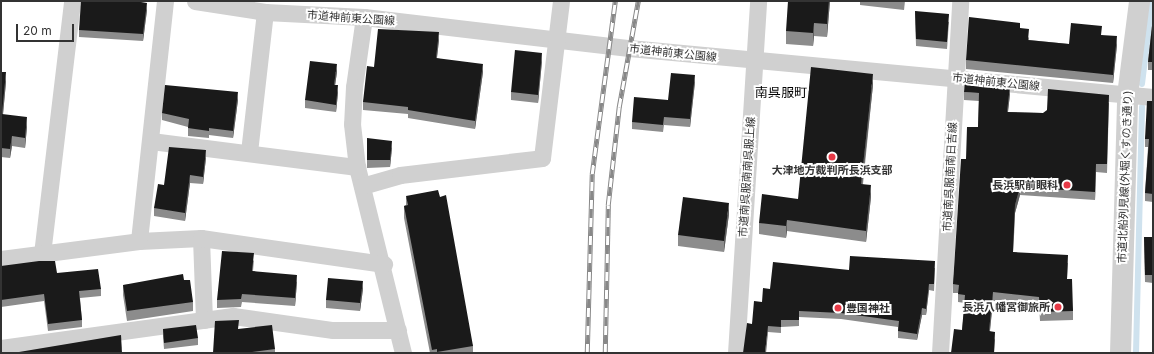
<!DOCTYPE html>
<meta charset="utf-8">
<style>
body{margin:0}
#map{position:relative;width:1154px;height:354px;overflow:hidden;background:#fff;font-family:Inter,"Noto Sans JP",sans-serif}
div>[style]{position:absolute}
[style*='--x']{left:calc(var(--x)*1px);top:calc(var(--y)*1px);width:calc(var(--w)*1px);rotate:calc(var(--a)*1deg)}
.stream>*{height:6px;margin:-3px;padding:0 3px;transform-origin:3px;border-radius:3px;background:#cfe2ee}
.minor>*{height:17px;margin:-8.5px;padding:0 8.5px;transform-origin:8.5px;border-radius:8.5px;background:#d0d0d0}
.tertiary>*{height:21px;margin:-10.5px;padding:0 10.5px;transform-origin:10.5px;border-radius:10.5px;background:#d0d0d0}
.rail>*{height:4.5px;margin-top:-2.25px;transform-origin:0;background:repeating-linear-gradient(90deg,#fff 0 9px,#888 0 18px);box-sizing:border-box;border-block:1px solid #888}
.wall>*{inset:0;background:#8c8c8c}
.shaded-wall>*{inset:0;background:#5f5f5f}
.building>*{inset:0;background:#1a1a1a}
.dots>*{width:11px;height:11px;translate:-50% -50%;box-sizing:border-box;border:2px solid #fff;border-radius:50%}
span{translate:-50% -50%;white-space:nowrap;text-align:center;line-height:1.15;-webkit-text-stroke:4px #fff;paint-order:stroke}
.street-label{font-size:11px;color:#333}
.poi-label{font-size:11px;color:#333;font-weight:700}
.right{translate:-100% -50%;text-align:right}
.left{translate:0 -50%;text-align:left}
.quarter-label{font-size:13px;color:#000}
.frame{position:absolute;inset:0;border:2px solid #333;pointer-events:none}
.scale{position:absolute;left:16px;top:24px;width:58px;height:18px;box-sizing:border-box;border:2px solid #333;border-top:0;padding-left:5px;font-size:12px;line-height:14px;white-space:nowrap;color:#333;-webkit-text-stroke:3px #fff;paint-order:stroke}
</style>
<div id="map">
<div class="stream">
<i style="--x:1142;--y:84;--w:84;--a:-83.1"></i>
<i style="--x:1136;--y:353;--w:246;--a:-88.6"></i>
</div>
<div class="minor">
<i style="--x:165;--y:1;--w:241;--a:96.2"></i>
<i style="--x:139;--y:241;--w:62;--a:-2.8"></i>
<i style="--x:201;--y:238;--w:82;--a:87.9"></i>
<i style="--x:195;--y:1;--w:71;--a:8.9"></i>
<i style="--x:265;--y:12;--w:99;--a:2.9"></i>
<i style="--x:364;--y:17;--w:267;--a:6.7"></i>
<i style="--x:629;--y:48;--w:526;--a:5.34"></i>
<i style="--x:364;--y:17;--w:71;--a:98.1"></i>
<i style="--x:354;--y:87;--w:37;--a:93"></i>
<i style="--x:352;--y:124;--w:43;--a:83.4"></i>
<i style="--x:357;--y:167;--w:192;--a:76.1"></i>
<i style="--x:151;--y:141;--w:208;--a:7.2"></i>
<i style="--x:249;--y:152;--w:141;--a:-83.5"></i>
<i style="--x:362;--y:186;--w:40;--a:-16"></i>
<i style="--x:400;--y:175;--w:143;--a:-6.8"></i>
<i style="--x:542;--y:158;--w:158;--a:-83.1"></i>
<i style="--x:201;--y:238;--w:185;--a:8.1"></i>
<i style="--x:42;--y:254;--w:255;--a:-83.2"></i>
<i style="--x:1;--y:259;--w:139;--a:-7.4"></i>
<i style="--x:1;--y:348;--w:234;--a:-7.9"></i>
<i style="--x:233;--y:316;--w:101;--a:8"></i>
<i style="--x:333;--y:330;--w:65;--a:0"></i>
<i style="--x:736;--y:353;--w:353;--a:-86.4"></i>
<i style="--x:940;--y:353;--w:353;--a:-86.7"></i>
</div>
<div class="tertiary">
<i style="--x:1120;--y:353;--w:258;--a:-88.4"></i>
<i style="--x:1127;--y:95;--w:95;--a:-82.7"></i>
</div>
<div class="rail">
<i style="--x:587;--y:353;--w:179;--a:-88.4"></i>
<i style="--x:592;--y:174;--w:175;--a:-82.4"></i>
<i style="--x:605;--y:353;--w:148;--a:-88.8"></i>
<i style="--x:608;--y:205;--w:99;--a:-83.6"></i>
<i style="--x:619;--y:107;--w:108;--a:-79.8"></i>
</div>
<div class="wall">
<i style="clip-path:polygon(830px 1px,827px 37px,814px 36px,813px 46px,786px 44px,786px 31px)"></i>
<i style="clip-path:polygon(860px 1px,905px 1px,904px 10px,860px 5px)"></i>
<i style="clip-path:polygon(147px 10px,143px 41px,79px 37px,79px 30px)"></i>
<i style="clip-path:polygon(915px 11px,949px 22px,947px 49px,916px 46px)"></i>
<i style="clip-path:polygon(1153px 17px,1153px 70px,1148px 70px,1148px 62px)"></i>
<i style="clip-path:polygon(1020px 28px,1029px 38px,1029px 40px,1069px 44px,1102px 35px,1117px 45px,1113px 83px,966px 69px,966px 60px)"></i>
<i style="clip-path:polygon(439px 40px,437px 58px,483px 72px,475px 129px,408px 118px,408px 114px,363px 110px,363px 102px,374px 67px)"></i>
<i style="clip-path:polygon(542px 61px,538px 103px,511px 100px,511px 92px)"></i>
<i style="clip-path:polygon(1px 72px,6px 82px,3px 115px,27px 127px,25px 148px,12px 146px,10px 158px,1px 157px)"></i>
<i style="clip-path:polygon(337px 72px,335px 85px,338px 93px,336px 112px,305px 108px,305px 100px)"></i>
<i style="clip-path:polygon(695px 82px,690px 127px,664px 125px,663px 132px,632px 129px,632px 122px,668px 100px)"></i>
<i style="clip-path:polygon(873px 85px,863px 184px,871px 197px,866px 242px,787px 231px,786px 238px,759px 234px,759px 223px,798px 199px)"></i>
<i style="clip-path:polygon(964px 92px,1010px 94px,1008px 112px,1043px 113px,1109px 103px,1107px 173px,1096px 172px,1095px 200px,1020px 195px,1015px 213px,1013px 252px,1068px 263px,1067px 279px,1073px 311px,1073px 320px,1040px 321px,1039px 305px,993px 301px,990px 331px,995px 340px,994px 353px,951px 353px,962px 330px,965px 303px,958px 302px,958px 293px,953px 293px,953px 284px,966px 159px,978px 127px,979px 101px,964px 100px)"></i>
<i style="clip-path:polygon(238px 100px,233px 138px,209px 135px,209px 138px,188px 136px,188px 127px,162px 120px,162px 113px)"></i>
<i style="clip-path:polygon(1153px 101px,1153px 202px,1145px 201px,1145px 193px,1148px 147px,1145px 147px,1145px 139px)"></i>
<i style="clip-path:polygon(367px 138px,392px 148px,390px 167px,367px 168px)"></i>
<i style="clip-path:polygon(206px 158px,203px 184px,190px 183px,185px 221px,154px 216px,154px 208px,164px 185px)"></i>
<i style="clip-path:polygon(406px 196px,473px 346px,473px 353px,430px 353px,404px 218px,404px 206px,406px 205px)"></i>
<i style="clip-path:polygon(729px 214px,724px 252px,678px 246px,678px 235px)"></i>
<i style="clip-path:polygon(1144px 237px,1153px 237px,1153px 283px,1145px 282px)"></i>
<i style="clip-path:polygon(254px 260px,253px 271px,297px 282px,295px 306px,242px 302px,241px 307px,217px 308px,217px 300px)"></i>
<i style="clip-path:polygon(1px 266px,57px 273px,101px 289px,101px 296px,80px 298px,82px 320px,82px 327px,48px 331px,44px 301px,1px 307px)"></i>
<i style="clip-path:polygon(935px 268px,934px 291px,929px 290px,926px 315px,922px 315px,917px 340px,898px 338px,898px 327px,841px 319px,799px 317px,799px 326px,781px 327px,781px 333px,768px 332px,752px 324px,762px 302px,770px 289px,849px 270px)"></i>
<i style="clip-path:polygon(184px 280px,193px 302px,193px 311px,127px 321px,123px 295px,123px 285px)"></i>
<i style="clip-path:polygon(363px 289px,360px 311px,326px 308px,326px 300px)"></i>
<i style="clip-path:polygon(163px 329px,198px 338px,198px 345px,164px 349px,163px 336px)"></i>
<i style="clip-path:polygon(239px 329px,275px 349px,275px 353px,213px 353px)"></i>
</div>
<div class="shaded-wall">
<i style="clip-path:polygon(829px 1px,830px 1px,827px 37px,827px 24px)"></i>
<i style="clip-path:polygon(147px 3px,147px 10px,143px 41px,143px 34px)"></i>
<i style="clip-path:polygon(814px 23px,814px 36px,813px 46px,813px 33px)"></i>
<i style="clip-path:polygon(439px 32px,439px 40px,436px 65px,436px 58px)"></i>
<i style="clip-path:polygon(1117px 36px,1117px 45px,1113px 83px,1113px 75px)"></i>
<i style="clip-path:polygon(542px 53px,542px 61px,538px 103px,538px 95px)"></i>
<i style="clip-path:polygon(337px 64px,337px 72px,334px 93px,334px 85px)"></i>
<i style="clip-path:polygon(483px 64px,483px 72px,475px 129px,475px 121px)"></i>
<i style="clip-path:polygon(6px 72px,6px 82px,2px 124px,2px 114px)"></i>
<i style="clip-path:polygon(873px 74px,873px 85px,861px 195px,861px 184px)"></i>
<i style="clip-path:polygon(695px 75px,695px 82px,690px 127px,690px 119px)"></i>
<i style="clip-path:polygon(338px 85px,338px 93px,336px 112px,336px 105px)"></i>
<i style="clip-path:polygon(1010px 86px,1010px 94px,1007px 120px,1007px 112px)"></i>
<i style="clip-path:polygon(238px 92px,238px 100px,233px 138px,233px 131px)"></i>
<i style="clip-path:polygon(27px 117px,27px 127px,25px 148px,25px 138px)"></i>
<i style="clip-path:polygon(12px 136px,12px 146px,10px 158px,10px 149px)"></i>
<i style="clip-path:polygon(392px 141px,392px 148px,390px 167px,390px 160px)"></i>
<i style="clip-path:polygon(206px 150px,206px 158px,203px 184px,203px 177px)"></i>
<i style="clip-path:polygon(1096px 164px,1096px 172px,1095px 200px,1095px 192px)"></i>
<i style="clip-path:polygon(190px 175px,190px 183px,185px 221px,185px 213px)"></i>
<i style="clip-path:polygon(871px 185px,871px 197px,866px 242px,866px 231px)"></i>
<i style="clip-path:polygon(1020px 187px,1020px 195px,1015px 213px,1013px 260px,1015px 205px)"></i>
<i style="clip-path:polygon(729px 203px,729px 214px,724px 252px,724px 241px)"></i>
<i style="clip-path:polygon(787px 220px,787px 231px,786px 238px,786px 226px)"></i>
<i style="clip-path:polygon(297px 275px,297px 282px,295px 306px,295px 298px)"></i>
<i style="clip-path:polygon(363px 281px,363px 289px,360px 311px,360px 303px)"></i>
<i style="clip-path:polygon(929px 284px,929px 290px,926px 315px,926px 309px)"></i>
<i style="clip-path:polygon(993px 292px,993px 301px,989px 339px,989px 331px)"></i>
<i style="clip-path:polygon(922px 308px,922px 315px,917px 340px,917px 334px)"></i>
<i style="clip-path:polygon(768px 326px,768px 332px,766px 353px,765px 353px)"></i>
</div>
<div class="building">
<i style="clip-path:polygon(81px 1px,135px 1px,147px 3px,143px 34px,79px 30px)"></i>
<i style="clip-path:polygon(788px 1px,829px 1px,827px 24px,814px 23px,813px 33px,786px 31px)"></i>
<i style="clip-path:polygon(891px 1px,904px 1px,904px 2px)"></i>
<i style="clip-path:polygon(915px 11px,949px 14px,947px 42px,916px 39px)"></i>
<i style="clip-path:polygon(969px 17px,1020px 23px,1020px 28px,1029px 29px,1028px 40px,1069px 44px,1071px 23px,1102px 26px,1101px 35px,1117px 36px,1113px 75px,966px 60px)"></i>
<i style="clip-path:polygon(1153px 17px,1153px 62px,1148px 62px)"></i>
<i style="clip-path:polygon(378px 29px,439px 32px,436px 58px,483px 64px,475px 121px,408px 110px,408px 107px,363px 102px,367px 66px,374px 67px)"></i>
<i style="clip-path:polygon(515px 50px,542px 53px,538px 95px,511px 92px)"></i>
<i style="clip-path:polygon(310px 61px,337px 64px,334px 85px,338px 85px,336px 105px,305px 100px)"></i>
<i style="clip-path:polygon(811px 67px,873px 74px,861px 184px,871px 185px,866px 231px,787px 220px,786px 226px,759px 223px,762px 194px,798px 199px)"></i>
<i style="clip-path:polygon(1px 72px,6px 72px,2px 114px,27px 117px,25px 138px,12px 136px,10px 149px,1px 148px)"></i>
<i style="clip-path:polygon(671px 73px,695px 75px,690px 119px,664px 117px,663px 125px,632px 122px,634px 97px,668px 100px)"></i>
<i style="clip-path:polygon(965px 81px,1010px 86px,1007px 112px,1043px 113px,1047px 110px,1048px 89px,1109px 95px,1107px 164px,1096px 164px,1095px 192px,1020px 187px,1015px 205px,1013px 252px,1068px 255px,1067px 279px,1072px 279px,1073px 311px,1040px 312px,1039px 297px,993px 292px,989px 331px,995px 332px,994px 353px,951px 353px,954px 329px,962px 330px,965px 295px,958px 294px,959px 285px,953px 284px,961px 159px,966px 159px,967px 127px,978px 127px,979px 93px,964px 92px)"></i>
<i style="clip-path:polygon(165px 85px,238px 92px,233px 131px,209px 128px,209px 131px,188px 128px,189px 119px,162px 113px)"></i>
<i style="clip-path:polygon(1147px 101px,1153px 101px,1153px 194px,1145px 193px,1149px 139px,1145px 139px)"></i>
<i style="clip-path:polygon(367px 138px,392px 141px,390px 160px,367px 160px)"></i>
<i style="clip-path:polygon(169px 147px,206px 150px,203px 177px,190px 175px,185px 213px,154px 208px,158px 184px,164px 185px)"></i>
<i style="clip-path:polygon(438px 190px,440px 197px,446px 195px,473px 346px,437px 352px,437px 349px,432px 350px,404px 206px,408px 205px,406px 196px)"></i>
<i style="clip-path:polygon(683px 197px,729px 203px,724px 241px,678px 235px)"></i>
<i style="clip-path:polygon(1144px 237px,1153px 237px,1153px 275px,1145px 275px)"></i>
<i style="clip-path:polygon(222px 251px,254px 253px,252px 271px,297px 275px,295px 298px,242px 294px,241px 299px,217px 300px)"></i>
<i style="clip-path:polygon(850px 256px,935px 261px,934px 284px,929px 284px,926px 309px,922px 308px,917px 334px,898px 331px,899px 321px,841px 313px,799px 311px,799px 320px,781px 320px,781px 327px,768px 326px,765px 353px,743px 353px,747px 323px,752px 324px,754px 301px,762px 302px,763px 288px,770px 289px,773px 262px,849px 270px)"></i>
<i style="clip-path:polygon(39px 261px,55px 261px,57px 273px,98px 269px,101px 289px,79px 291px,82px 320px,48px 324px,44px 294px,1px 300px,1px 266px)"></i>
<i style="clip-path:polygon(183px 274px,184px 280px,190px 280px,193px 302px,127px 311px,123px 285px)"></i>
<i style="clip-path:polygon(328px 278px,363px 281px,360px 303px,326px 300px)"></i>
<i style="clip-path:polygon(239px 320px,238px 329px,272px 325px,275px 349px,244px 353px,213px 353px,215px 321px)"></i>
<i style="clip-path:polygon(196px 325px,198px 338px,164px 343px,163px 329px)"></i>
<i style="clip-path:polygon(121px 335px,122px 353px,13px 353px)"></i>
</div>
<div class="dots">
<i style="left:832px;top:157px;background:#e63946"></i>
<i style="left:1067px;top:185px;background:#e63946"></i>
<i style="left:1058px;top:307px;background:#e63946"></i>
<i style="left:838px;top:308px;background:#e63946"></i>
</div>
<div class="street-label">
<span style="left:351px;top:18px;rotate:4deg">市道神前東公園線</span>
<span style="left:673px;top:53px;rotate:6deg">市道神前東公園線</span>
<span style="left:996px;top:82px;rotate:6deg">市道神前東公園線</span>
<span style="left:747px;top:177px;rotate:-86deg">市道南呉服南南呉服上線</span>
<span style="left:950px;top:177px;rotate:-87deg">市道南呉服南南日吉線</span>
<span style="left:1125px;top:177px;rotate:-88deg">市道北船列見線(外堀くすのき通り)</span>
</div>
<div class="poi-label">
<span style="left:832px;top:170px">大津地方裁判所長浜支部</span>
<span class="right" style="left:1058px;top:185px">長浜駅前眼科</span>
<span class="right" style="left:1050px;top:307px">長浜八幡宮御旅所</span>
<span class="left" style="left:846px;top:308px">豊国神社</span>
</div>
<div class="quarter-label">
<span style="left:781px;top:92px">南呉服町</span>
</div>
<div class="frame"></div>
<div class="scale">20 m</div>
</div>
